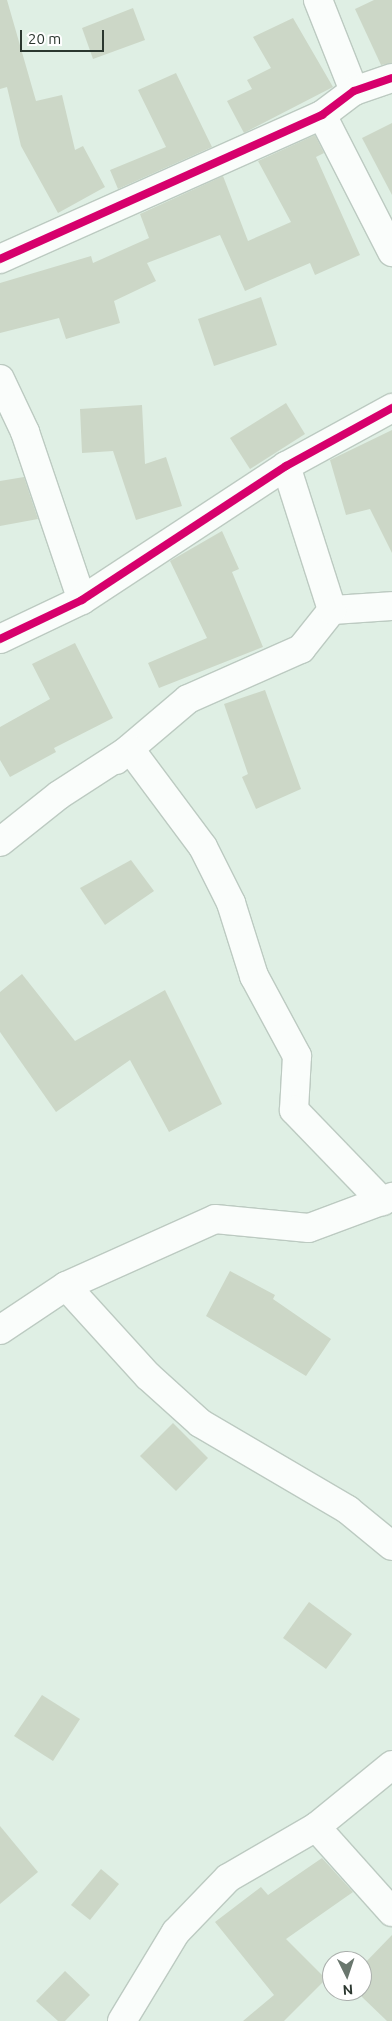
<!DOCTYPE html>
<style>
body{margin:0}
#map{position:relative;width:392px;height:2021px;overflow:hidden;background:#dfefe4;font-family:Ubuntu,sans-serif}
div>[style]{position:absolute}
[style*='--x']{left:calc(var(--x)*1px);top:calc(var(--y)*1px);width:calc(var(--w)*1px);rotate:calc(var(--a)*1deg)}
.building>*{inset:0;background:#ccd7c7}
.roads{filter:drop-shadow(1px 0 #bccac1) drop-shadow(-1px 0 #bccac1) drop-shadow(0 1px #bccac1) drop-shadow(0 -1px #bccac1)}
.minor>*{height:28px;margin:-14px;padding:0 14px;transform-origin:14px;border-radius:14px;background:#fafdfb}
.cycleway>*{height:8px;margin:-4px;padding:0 4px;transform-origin:4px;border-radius:4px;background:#d6006c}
span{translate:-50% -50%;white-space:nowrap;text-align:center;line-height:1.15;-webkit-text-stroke:4px #fff;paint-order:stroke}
.north{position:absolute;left:322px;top:1951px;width:50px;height:50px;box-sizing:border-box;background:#fff;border:1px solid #aaafac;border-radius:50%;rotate:176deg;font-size:14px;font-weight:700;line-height:20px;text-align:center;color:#2b372f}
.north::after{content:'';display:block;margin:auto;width:18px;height:22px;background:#6a776e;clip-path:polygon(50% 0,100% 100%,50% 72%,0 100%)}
.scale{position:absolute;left:20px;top:30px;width:84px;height:22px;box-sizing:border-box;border:2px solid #2b372f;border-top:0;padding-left:6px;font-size:15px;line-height:18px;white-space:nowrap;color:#2b372f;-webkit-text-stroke:4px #fff;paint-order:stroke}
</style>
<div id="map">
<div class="building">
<i style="clip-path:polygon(0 0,7px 0,36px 101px,62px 95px,75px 150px,83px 146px,105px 187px,58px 213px,21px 146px,7px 87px,0 89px)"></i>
<i style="clip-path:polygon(374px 0,392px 0,392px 63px,381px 65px,355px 9px)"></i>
<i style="clip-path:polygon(133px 8px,145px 40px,93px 59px,82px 28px)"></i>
<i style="clip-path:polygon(293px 18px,333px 87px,244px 133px,227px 101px,252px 89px,247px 80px,271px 68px,253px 37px)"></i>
<i style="clip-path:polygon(176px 73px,212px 147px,118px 189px,110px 170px,166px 147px,138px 90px)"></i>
<i style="clip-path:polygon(392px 123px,392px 195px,362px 138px)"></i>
<i style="clip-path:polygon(315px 135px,324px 153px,316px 157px,360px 255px,315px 275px,310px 263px,245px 291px,220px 235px,147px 263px,156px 281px,114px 301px,120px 323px,66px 339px,59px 318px,0 333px,0 283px,91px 256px,93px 263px,149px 238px,140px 214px,223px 176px,248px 241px,291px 222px,258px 161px)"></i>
<i style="clip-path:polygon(261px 297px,277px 345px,214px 366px,198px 319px)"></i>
<i style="clip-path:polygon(286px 403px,305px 434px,250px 469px,230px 438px)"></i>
<i style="clip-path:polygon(142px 405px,145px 464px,166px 457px,182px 506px,136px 520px,113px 451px,82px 453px,80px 409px)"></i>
<i style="clip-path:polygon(392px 430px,392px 553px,370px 509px,346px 515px,330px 460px)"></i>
<i style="clip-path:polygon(24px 477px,38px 519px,0 526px,0 481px)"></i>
<i style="clip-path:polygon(222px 531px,239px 569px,232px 572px,263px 647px,159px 688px,148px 663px,207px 638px,170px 561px)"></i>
<i style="clip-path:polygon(75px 643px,113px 718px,54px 748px,56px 752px,10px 777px,0 760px,0 727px,50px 699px,32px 664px)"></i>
<i style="clip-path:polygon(265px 690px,301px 789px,256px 809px,242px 777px,248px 774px,224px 704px)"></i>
<i style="clip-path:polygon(131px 860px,154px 891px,105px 925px,80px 888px)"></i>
<i style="clip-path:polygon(22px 974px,75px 1041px,165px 990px,222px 1104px,169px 1132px,130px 1060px,56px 1112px,0 1032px,0 992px)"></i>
<i style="clip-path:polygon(230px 1271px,275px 1295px,273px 1299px,331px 1339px,306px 1376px,206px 1316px)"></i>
<i style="clip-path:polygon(173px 1423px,208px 1458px,176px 1491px,140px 1456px)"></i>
<i style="clip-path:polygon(309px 1602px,352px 1634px,326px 1669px,283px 1638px)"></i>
<i style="clip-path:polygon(42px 1695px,80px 1719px,53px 1761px,14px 1736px)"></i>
<i style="clip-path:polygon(0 1826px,38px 1872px,0 1904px)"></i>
<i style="clip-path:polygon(322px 1858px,353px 1892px,286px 1939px,326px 1979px,284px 2021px,243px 2021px,274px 1995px,215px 1922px,261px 1887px,268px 1895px)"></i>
<i style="clip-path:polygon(101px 1869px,119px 1884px,90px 1920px,71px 1905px)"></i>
<i style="clip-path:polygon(392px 1935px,392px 2021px,387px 2021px,362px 1997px,362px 1966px)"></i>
<i style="clip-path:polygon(65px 1971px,90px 1995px,65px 2021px,58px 2021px,36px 2001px)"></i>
</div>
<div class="roads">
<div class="minor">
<i style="--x:318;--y:0;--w:98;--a:68.4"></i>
<i style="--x:322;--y:115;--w:154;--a:62.9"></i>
<i style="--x:0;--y:259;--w:353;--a:-24.1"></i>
<i style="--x:322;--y:115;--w:40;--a:-37"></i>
<i style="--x:354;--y:91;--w:40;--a:-18.9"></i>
<i style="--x:0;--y:379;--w:59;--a:64.7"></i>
<i style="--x:25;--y:432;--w:177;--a:71.3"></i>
<i style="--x:332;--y:610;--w:60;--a:-3.8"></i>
<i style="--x:0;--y:639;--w:91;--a:-25.4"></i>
<i style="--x:82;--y:600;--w:244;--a:-33.3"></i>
<i style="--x:286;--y:466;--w:121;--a:-28.7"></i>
<i style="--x:116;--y:760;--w:94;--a:-40.3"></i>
<i style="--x:188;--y:699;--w:124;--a:-23.9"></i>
<i style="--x:301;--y:649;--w:50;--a:-51.5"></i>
<i style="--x:332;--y:610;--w:151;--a:-107.7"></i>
<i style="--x:0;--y:842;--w:75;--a:-38.5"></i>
<i style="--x:59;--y:795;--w:85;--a:-32.9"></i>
<i style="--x:130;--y:749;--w:122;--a:53.3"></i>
<i style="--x:203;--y:847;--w:63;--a:63.4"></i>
<i style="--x:231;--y:903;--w:77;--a:72.5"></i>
<i style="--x:254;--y:976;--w:91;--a:61.7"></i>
<i style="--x:297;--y:1056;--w:54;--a:93.2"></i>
<i style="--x:294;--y:1110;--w:127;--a:46"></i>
<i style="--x:66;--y:1286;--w:122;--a:47.7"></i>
<i style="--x:148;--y:1376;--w:70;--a:42.1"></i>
<i style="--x:200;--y:1423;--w:172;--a:30.4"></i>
<i style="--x:348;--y:1510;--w:57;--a:39.3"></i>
<i style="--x:0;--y:1330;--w:79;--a:-33.7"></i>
<i style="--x:66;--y:1286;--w:163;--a:-24.2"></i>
<i style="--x:215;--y:1219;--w:94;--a:5.5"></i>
<i style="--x:309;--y:1228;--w:89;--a:-20.5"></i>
<i style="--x:316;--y:1827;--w:114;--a:48.2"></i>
<i style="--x:122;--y:2021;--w:104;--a:-58.8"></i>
<i style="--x:176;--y:1932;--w:75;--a:-46.1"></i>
<i style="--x:228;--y:1878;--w:102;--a:-30.1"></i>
<i style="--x:316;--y:1827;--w:98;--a:-39.2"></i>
</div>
</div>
<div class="cycleway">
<i style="--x:0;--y:259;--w:353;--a:-24.1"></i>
<i style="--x:322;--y:115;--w:40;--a:-37"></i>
<i style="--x:354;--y:91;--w:40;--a:-18.9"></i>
<i style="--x:0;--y:639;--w:91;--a:-25.4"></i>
<i style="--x:82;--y:600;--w:244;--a:-33.3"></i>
<i style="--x:286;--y:466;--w:121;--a:-28.7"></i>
</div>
<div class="north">N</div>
<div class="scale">20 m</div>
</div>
